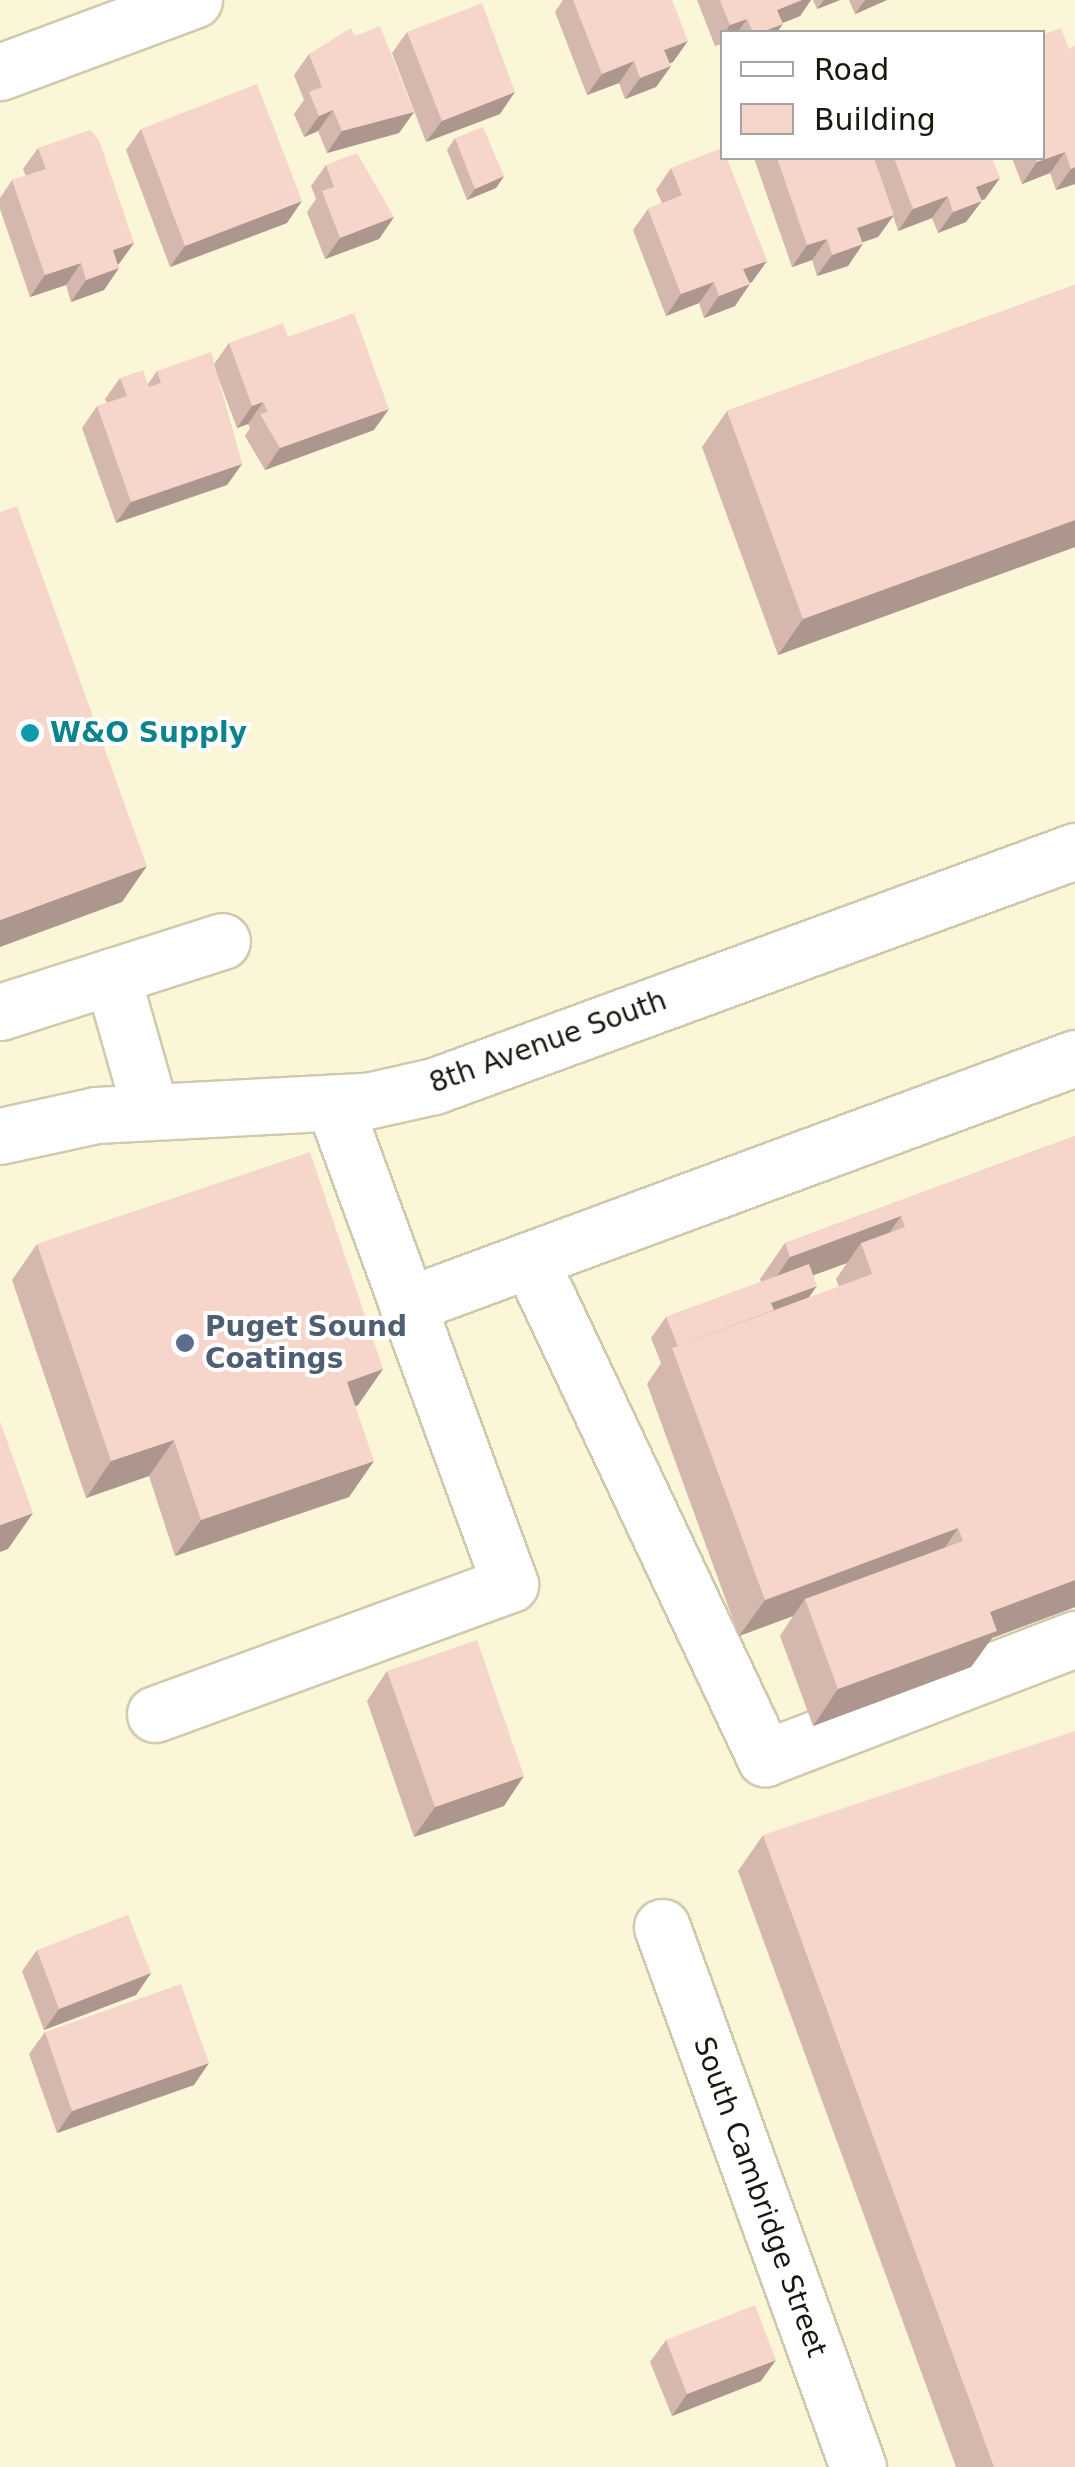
<!DOCTYPE html>
<style>
body{margin:0}
#map{position:relative;width:1075px;height:2467px;overflow:hidden;background:#fbf6d8;font-family:"DejaVu Sans",sans-serif}
div>[style]{position:absolute}
[style*='--x']{left:calc(var(--x)*1px);top:calc(var(--y)*1px);width:calc(var(--w)*1px);rotate:calc(var(--a)*1deg)}
.roads{filter:drop-shadow(2px 0 #cfcaad) drop-shadow(-2px 0 #cfcaad) drop-shadow(0 2px #cfcaad) drop-shadow(0 -2px #cfcaad)}
.minor>*{height:55px;margin:-27.5px;padding:0 27.5px;transform-origin:27.5px;border-radius:27.5px;background:#fff}
.wall>*{inset:0;background:#d4b8ae}
.shaded-wall>*{inset:0;background:#ac968d}
.building>*{inset:0;background:#f6d6ca}
.dots>*{width:28px;height:28px;translate:-50% -50%;box-sizing:border-box;border:5px solid #fff;border-radius:50%}
span{translate:-50% -50%;white-space:nowrap;text-align:center;line-height:1.15;-webkit-text-stroke:8px #fff;paint-order:stroke}
.culture-label{font-size:28px;color:#0d838f;font-weight:700}
.left{translate:0 -50%;text-align:left}
.street-label{font-size:28px;color:#1a180e}
.service-label{font-size:28px;color:#4e5e75;font-weight:700}
.legend{position:absolute;left:720px;top:30px;width:325px;height:130px;box-sizing:border-box;background:#fff;border:2px solid #a3a39f;margin:0;padding:12px 18px;list-style:none;font-size:30px;color:#1a180e}
.legend li{display:flex;align-items:center;gap:20px;height:50px}
.legend b{width:50px;border:2px solid #a3a39f}
</style>
<div id="map">
<div class="roads">
<div class="minor">
<i style="--x:0;--y:72;--w:207;--a:-20.4"></i>
<i style="--x:112;--y:976;--w:138;--a:74.1"></i>
<i style="--x:0;--y:1012;--w:233;--a:-17.7"></i>
<i style="--x:0;--y:1136;--w:98;--a:-12.3"></i>
<i style="--x:96;--y:1115;--w:271;--a:-3"></i>
<i style="--x:367;--y:1101;--w:69;--a:-12.6"></i>
<i style="--x:434;--y:1086;--w:683;--a:-20.13"></i>
<i style="--x:530;--y:1260;--w:551;--a:64.74"></i>
<i style="--x:765;--y:1758;--w:332;--a:-21"></i>
<i style="--x:407;--y:1305;--w:712;--a:-20.29"></i>
<i style="--x:155;--y:1714;--w:378;--a:-20.1"></i>
<i style="--x:510;--y:1584;--w:513;--a:-110.16"></i>
<i style="--x:662;--y:1927;--w:574;--a:70.05"></i>
</div>
</div>
<div class="wall">
<i style="clip-path:polygon(563px 0,672px 0,673px 62px,670px 64px,671px 66px,656px 87px,625px 99px,619px 83px,587px 95px,555px 12px)"></i>
<i style="clip-path:polygon(697px 0,811px 0,800px 16px,783px 23px,777px 32px,722px 32px,722px 44px,715px 46px)"></i>
<i style="clip-path:polygon(813px 0,840px 0,817px 9px)"></i>
<i style="clip-path:polygon(849px 0,887px 0,855px 14px)"></i>
<i style="clip-path:polygon(407px 32px,500px 114px,426px 142px,392px 53px)"></i>
<i style="clip-path:polygon(355px 36px,414px 112px,399px 133px,327px 153px,318px 131px,304px 137px,294px 114px,304px 100px,294px 75px,309px 54px)"></i>
<i style="clip-path:polygon(1075px 46px,1075px 184px,1056px 190px,1050px 173px,1022px 184px,1012px 158px,1042px 158px,1069px 49px)"></i>
<i style="clip-path:polygon(141px 129px,287px 223px,170px 267px,126px 150px)"></i>
<i style="clip-path:polygon(455px 138px,504px 176px,496px 188px,467px 200px,447px 150px)"></i>
<i style="clip-path:polygon(38px 148px,134px 243px,118px 264px,119px 268px,104px 290px,71px 302px,66px 285px,30px 297px,0 209px,0 198px,12px 180px,26px 176px,23px 169px)"></i>
<i style="clip-path:polygon(754px 158px,992px 158px,985px 199px,981px 200px,966px 222px,938px 233px,932px 218px,898px 231px,893px 216px,878px 237px,863px 242px,848px 266px,817px 276px,812px 260px,792px 267px)"></i>
<i style="clip-path:polygon(326px 165px,394px 217px,379px 239px,325px 259px,307px 212px,316px 199px,311px 186px)"></i>
<i style="clip-path:polygon(671px 168px,752px 282px,749px 283px,735px 306px,704px 318px,699px 303px,666px 316px,633px 230px,648px 209px,662px 203px,656px 190px)"></i>
<i style="clip-path:polygon(1075px 285px,1075px 547px,778px 655px,702px 447px,727px 411px)"></i>
<i style="clip-path:polygon(288px 337px,374px 430px,265px 470px,245px 436px,250px 428px,248px 424px,237px 428px,216px 372px,242px 464px,227px 485px,116px 523px,82px 428px,97px 406px,107px 403px,105px 399px,120px 378px,148px 384px,157px 371px,214px 364px,229px 343px)"></i>
<i style="clip-path:polygon(evenodd,1075px 1136px,1075px 1607px,992px 1638px,971px 1667px,813px 1726px,780px 1636px,793px 1616px,739px 1636px,647px 1384px,661px 1363px,651px 1338px,666px 1317px,761px 1282px,760px 1279px,785px 1243px,1075px 1136px,847px 1263px,836px 1279px,839px 1287px,808px 1298px,813px 1275px,847px 1263px)"></i>
<i style="clip-path:polygon(37px 1244px,383px 1369px,358px 1405px,355px 1406px,349px 1497px,175px 1556px,149px 1476px,86px 1498px,12px 1280px)"></i>
<i style="clip-path:polygon(387px 1671px,504px 1806px,414px 1837px,367px 1701px)"></i>
<i style="clip-path:polygon(763px 1835px,1075px 2467px,956px 2467px,738px 1871px)"></i>
<i style="clip-path:polygon(37px 1950px,151px 1973px,136px 1995px,44px 2030px,22px 1971px)"></i>
<i style="clip-path:polygon(45px 2032px,194px 2085px,57px 2133px,29px 2054px)"></i>
<i style="clip-path:polygon(666px 2340px,761px 2381px,672px 2416px,650px 2362px)"></i>
</div>
<div class="shaded-wall">
<i style="clip-path:polygon(802px 0,811px 0,800px 16px,762px 31px,777px 10px)"></i>
<i style="clip-path:polygon(824px 0,840px 0,817px 9px)"></i>
<i style="clip-path:polygon(865px 0,887px 0,855px 14px)"></i>
<i style="clip-path:polygon(747px 19px,738px 32px,725px 32px,730px 25px)"></i>
<i style="clip-path:polygon(783px 24px,777px 32px,762px 32px)"></i>
<i style="clip-path:polygon(688px 41px,673px 62px,649px 72px,664px 50px)"></i>
<i style="clip-path:polygon(634px 61px,619px 83px,587px 95px,602px 74px)"></i>
<i style="clip-path:polygon(671px 66px,656px 87px,625px 99px,640px 78px)"></i>
<i style="clip-path:polygon(515px 92px,500px 114px,426px 142px,442px 121px)"></i>
<i style="clip-path:polygon(333px 110px,318px 131px,304px 137px,319px 116px)"></i>
<i style="clip-path:polygon(414px 112px,399px 133px,327px 153px,342px 131px)"></i>
<i style="clip-path:polygon(1065px 152px,1050px 173px,1022px 184px,1037px 162px)"></i>
<i style="clip-path:polygon(1075px 167px,1075px 184px,1056px 190px,1071px 169px)"></i>
<i style="clip-path:polygon(504px 176px,496px 188px,467px 200px,475px 189px)"></i>
<i style="clip-path:polygon(1000px 178px,985px 199px,961px 208px,976px 187px)"></i>
<i style="clip-path:polygon(948px 196px,932px 218px,898px 231px,913px 209px)"></i>
<i style="clip-path:polygon(302px 201px,287px 223px,170px 267px,185px 246px)"></i>
<i style="clip-path:polygon(982px 201px,966px 222px,938px 233px,953px 212px)"></i>
<i style="clip-path:polygon(894px 215px,878px 237px,842px 249px,857px 228px)"></i>
<i style="clip-path:polygon(394px 217px,379px 239px,325px 259px,340px 238px)"></i>
<i style="clip-path:polygon(827px 239px,812px 260px,792px 267px,807px 245px)"></i>
<i style="clip-path:polygon(134px 243px,119px 264px,98px 271px,113px 250px)"></i>
<i style="clip-path:polygon(863px 244px,848px 266px,817px 276px,832px 255px)"></i>
<i style="clip-path:polygon(767px 261px,752px 282px,728px 291px,743px 269px)"></i>
<i style="clip-path:polygon(81px 263px,66px 285px,30px 297px,45px 275px)"></i>
<i style="clip-path:polygon(119px 268px,104px 290px,71px 302px,86px 280px)"></i>
<i style="clip-path:polygon(714px 282px,699px 303px,666px 316px,681px 294px)"></i>
<i style="clip-path:polygon(750px 284px,735px 306px,704px 318px,719px 296px)"></i>
<i style="clip-path:polygon(263px 402px,248px 424px,237px 428px,252px 406px)"></i>
<i style="clip-path:polygon(389px 409px,374px 430px,265px 470px,280px 448px)"></i>
<i style="clip-path:polygon(242px 464px,227px 485px,116px 523px,131px 502px)"></i>
<i style="clip-path:polygon(1075px 520px,1075px 547px,778px 655px,803px 619px)"></i>
<i style="clip-path:polygon(147px 866px,122px 902px,0 947px,0 920px)"></i>
<i style="clip-path:polygon(901px 1216px,876px 1252px,861px 1243px,847px 1263px,765px 1293px,790px 1257px)"></i>
<i style="clip-path:polygon(817px 1286px,802px 1307px,678px 1346px,771px 1303px)"></i>
<i style="clip-path:polygon(383px 1369px,358px 1405px,322px 1418px,347px 1382px)"></i>
<i style="clip-path:polygon(174px 1440px,149px 1476px,86px 1498px,111px 1461px)"></i>
<i style="clip-path:polygon(374px 1461px,349px 1497px,175px 1556px,201px 1520px)"></i>
<i style="clip-path:polygon(33px 1513px,8px 1549px,0 1552px,0 1525px)"></i>
<i style="clip-path:polygon(958px 1528px,933px 1565px,805px 1599px,793px 1616px,739px 1636px,765px 1600px)"></i>
<i style="clip-path:polygon(1075px 1580px,1075px 1607px,992px 1638px,971px 1667px,813px 1726px,838px 1689px,990px 1612px)"></i>
<i style="clip-path:polygon(524px 1776px,504px 1806px,414px 1837px,435px 1807px)"></i>
<i style="clip-path:polygon(151px 1973px,136px 1995px,44px 2030px,59px 2009px)"></i>
<i style="clip-path:polygon(209px 2063px,194px 2085px,57px 2133px,72px 2111px)"></i>
<i style="clip-path:polygon(776px 2360px,761px 2381px,672px 2416px,687px 2394px)"></i>
</div>
<div class="building">
<i style="clip-path:polygon(573px 0,672px 0,688px 41px,664px 50px,671px 66px,640px 78px,634px 61px,602px 74px)"></i>
<i style="clip-path:polygon(720px 0,802px 0,777px 10px,783px 24px,762px 32px,753px 32px,747px 19px,730px 25px)"></i>
<i style="clip-path:polygon(482px 3px,515px 92px,442px 121px,407px 32px)"></i>
<i style="clip-path:polygon(380px 26px,414px 112px,342px 131px,333px 110px,319px 116px,309px 92px,322px 87px,309px 54px,351px 28px,355px 36px)"></i>
<i style="clip-path:polygon(1061px 28px,1069px 49px,1075px 46px,1075px 167px,1071px 169px,1065px 152px,1037px 162px,1035px 158px,1042px 158px,1042px 35px)"></i>
<i style="clip-path:polygon(257px 84px,302px 201px,185px 246px,141px 129px)"></i>
<i style="clip-path:polygon(483px 127px,504px 176px,475px 189px,455px 138px)"></i>
<i style="clip-path:polygon(90px 130px,99px 140px,134px 243px,113px 250px,119px 268px,86px 280px,81px 263px,45px 275px,12px 180px,46px 169px,38px 148px)"></i>
<i style="clip-path:polygon(722px 148px,722px 158px,727px 158px,767px 261px,743px 269px,750px 284px,719px 296px,714px 282px,681px 294px,648px 209px,682px 195px,671px 168px)"></i>
<i style="clip-path:polygon(357px 153px,394px 217px,340px 238px,322px 191px,334px 187px,326px 165px)"></i>
<i style="clip-path:polygon(777px 158px,874px 158px,894px 215px,857px 228px,863px 244px,832px 255px,827px 239px,807px 245px)"></i>
<i style="clip-path:polygon(894px 158px,992px 158px,1000px 178px,976px 187px,982px 201px,953px 212px,948px 196px,913px 209px)"></i>
<i style="clip-path:polygon(1075px 285px,1075px 520px,803px 619px,727px 411px)"></i>
<i style="clip-path:polygon(354px 313px,389px 409px,280px 448px,260px 414px,268px 412px,263px 402px,252px 406px,229px 343px,283px 323px,288px 337px)"></i>
<i style="clip-path:polygon(211px 352px,242px 464px,131px 502px,97px 406px,127px 396px,120px 378px,143px 370px,149px 387px,161px 383px,157px 371px)"></i>
<i style="clip-path:polygon(17px 506px,147px 866px,0 920px,0 512px)"></i>
<i style="clip-path:polygon(1075px 1136px,1075px 1580px,990px 1612px,997px 1631px,838px 1689px,805px 1599px,963px 1541px,958px 1528px,765px 1600px,672px 1348px,872px 1274px,861px 1243px,905px 1227px,901px 1216px,790px 1257px,785px 1243px)"></i>
<i style="clip-path:polygon(310px 1152px,383px 1369px,347px 1382px,374px 1461px,201px 1520px,174px 1440px,111px 1461px,37px 1244px)"></i>
<i style="clip-path:polygon(809px 1264px,817px 1286px,771px 1303px,774px 1310px,678px 1346px,666px 1317px)"></i>
<i style="clip-path:polygon(0 1421px,33px 1513px,0 1525px)"></i>
<i style="clip-path:polygon(477px 1640px,524px 1776px,435px 1807px,387px 1671px)"></i>
<i style="clip-path:polygon(1075px 1731px,1075px 2467px,994px 2467px,763px 1835px)"></i>
<i style="clip-path:polygon(128px 1915px,151px 1973px,59px 2009px,37px 1950px)"></i>
<i style="clip-path:polygon(181px 1984px,209px 2063px,72px 2111px,45px 2032px)"></i>
<i style="clip-path:polygon(755px 2305px,776px 2360px,687px 2394px,666px 2340px)"></i>
</div>
<div class="dots">
<i style="left:30px;top:733px;background:#0f9aa8"></i>
<i style="left:185px;top:1343px;background:#5c6f8a"></i>
</div>
<div class="culture-label">
<span class="left" style="left:50px;top:733px">W&amp;O Supply</span>
</div>
<div class="street-label">
<span style="left:548px;top:1042px;rotate:-20deg">8th Avenue South</span>
<span style="left:760px;top:2197px;rotate:70deg">South Cambridge Street</span>
</div>
<div class="service-label">
<span class="left" style="left:205px;top:1343px">Puget Sound<br>Coatings</span>
</div>
<ul class="legend">
<li><b style="height:12px;background:#fff"></b>Road</li>
<li><b style="height:28px;background:#f6d6ca"></b>Building</li>
</ul>
</div>
